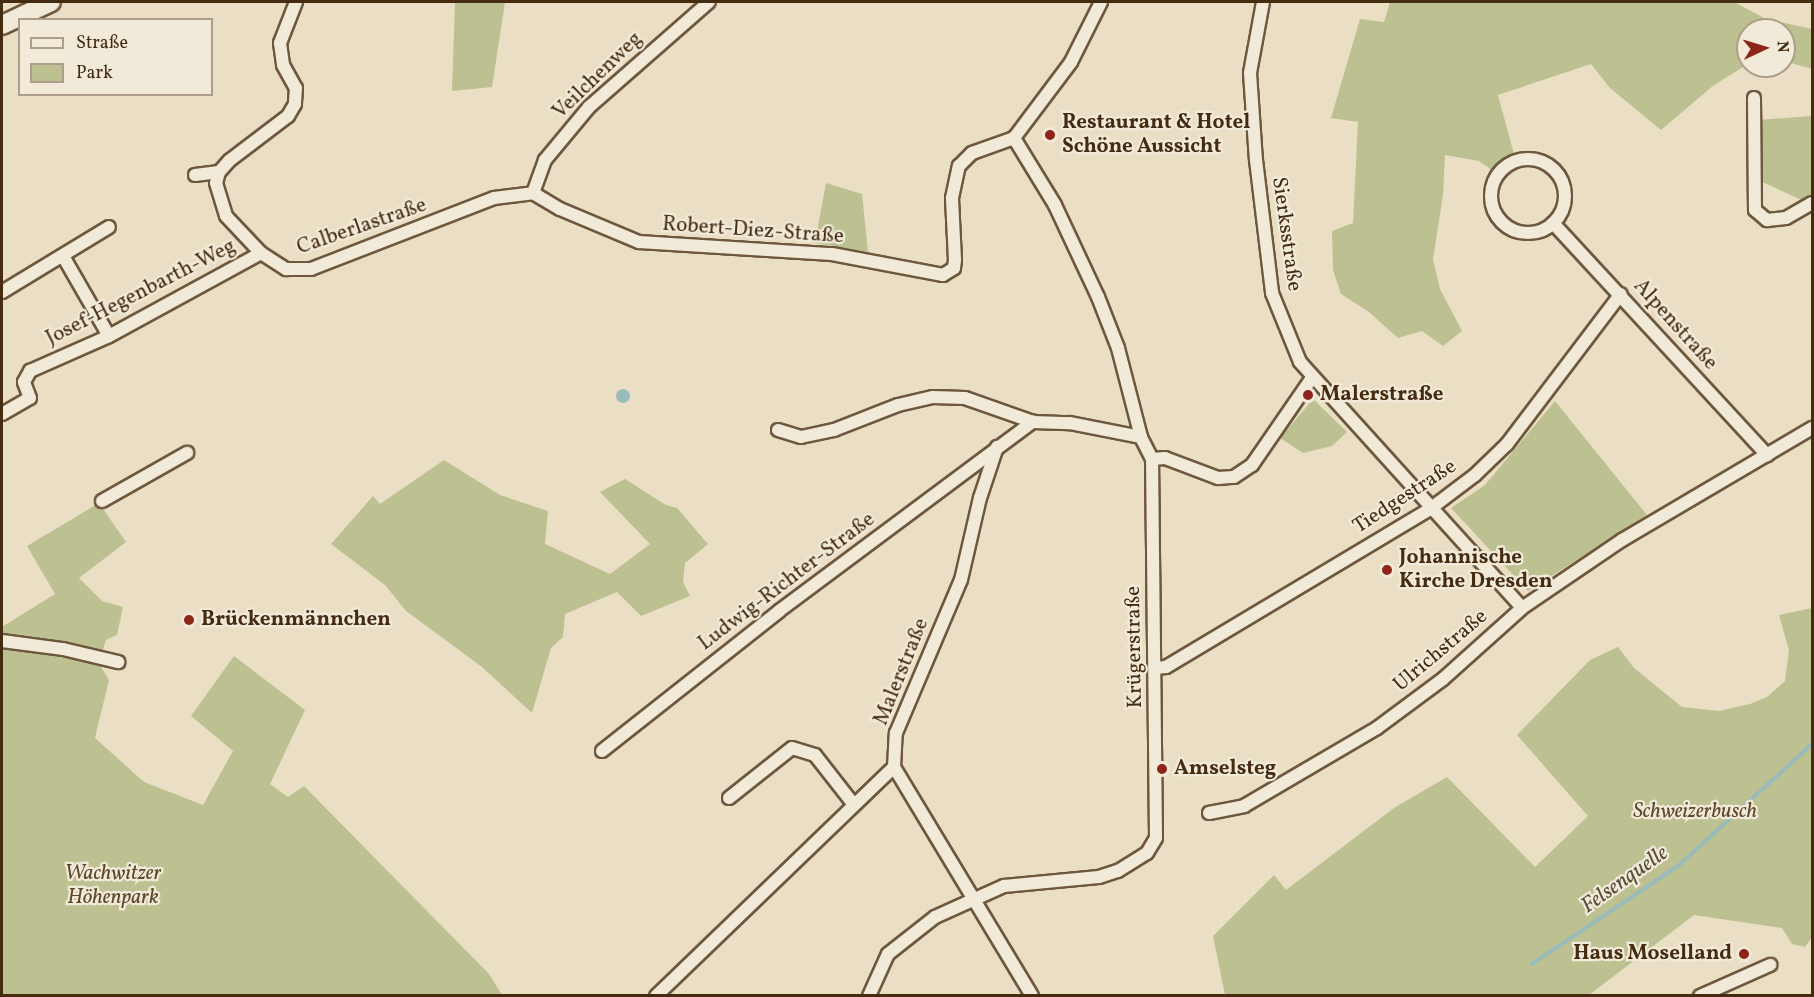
<!DOCTYPE html>
<meta charset="utf-8">
<style>
body{margin:0}
#map{position:relative;width:1814px;height:997px;overflow:hidden;background:#eadfc4;font-family:Vollkorn,serif}
div>[style]{position:absolute}
[style*='--x']{left:calc(var(--x)*1px);top:calc(var(--y)*1px);width:calc(var(--w)*1px);rotate:calc(var(--a)*1deg)}
.green>*{inset:0;background:#bdc090}
.water>*{inset:0;background:#99bbba}
.round{border-radius:50%}
.stream>*{height:4px;margin:-2px;padding:0 2px;transform-origin:2px;border-radius:2px;background:#99bbba}
.roads{filter:drop-shadow(2px 0 #6e583d) drop-shadow(-2px 0 #6e583d) drop-shadow(0 2px #6e583d) drop-shadow(0 -2px #6e583d)}
.minor>*{height:12px;margin:-6px;padding:0 6px;transform-origin:6px;border-radius:6px;background:#f1ead9}
.minor>.ring{margin:-6px;padding:0;box-sizing:content-box;background:none;border:12px solid #f1ead9;border-radius:50%}
.secondary>*{height:18px;margin:-9px;padding:0 9px;transform-origin:9px;border-radius:9px;background:#f1ead9}
.dots>*{width:16px;height:16px;translate:-50% -50%;box-sizing:border-box;border:3px solid #f1ead9;border-radius:50%}
span{translate:-50% -50%;white-space:nowrap;text-align:center;line-height:1.15;-webkit-text-stroke:4.5px #f1ead9;paint-order:stroke}
.street-label{font-size:21px;color:#452b10}
.poi-label{font-size:21px;color:#452b10;font-weight:700}
.left{translate:0 -50%;text-align:left}
.right{translate:-100% -50%;text-align:right}
.park-label{font-size:21px;color:#5d492a;font-style:italic}
.water-label{font-size:22px;color:#5a4f3a;font-style:italic}
.frame{position:absolute;inset:0;border:3px solid #452b10;pointer-events:none}
.legend{position:absolute;left:18px;top:18px;width:195px;height:78px;box-sizing:border-box;background:#f1ead9;border:2px solid #ac9e89;margin:0;padding:8px 10px;list-style:none;font-size:18px;color:#452b10}
.legend li{display:flex;align-items:center;gap:12px;height:30px}
.legend b{width:30px;border:2px solid #ac9e89}
.north{position:absolute;left:1736px;top:18px;width:60px;height:60px;box-sizing:border-box;background:#f1ead9;border:2px solid #ac9e89;border-radius:50%;rotate:86deg;font-size:16px;font-weight:700;line-height:24px;text-align:center;color:#452b10}
.north::after{content:'';display:block;margin:auto;width:21px;height:27px;background:#8f2418;clip-path:polygon(50% 0,100% 100%,50% 72%,0 100%)}
</style>
<div id="map">
<div class="green">
<i style="clip-path:polygon(455px 2px,505px 2px,492px 87px,452px 91px)"></i>
<i style="clip-path:polygon(1390px 2px,1734px 2px,1766px 19px,1812px 29px,1812px 69px,1784px 61px,1784px 30px,1748px 30px,1748px 64px,1714px 85px,1661px 130px,1610px 88px,1591px 64px,1498px 95px,1515px 158px,1493px 171px,1479px 161px,1445px 155px,1443px 195px,1433px 259px,1440px 289px,1462px 331px,1443px 346px,1422px 331px,1398px 338px,1369px 312px,1341px 294px,1333px 270px,1332px 231px,1353px 223px,1358px 122px,1331px 118px,1360px 19px,1384px 22px)"></i>
<i style="clip-path:polygon(1812px 116px,1812px 198px,1806px 202px,1758px 180px,1758px 120px)"></i>
<i style="clip-path:polygon(826px 183px,862px 194px,868px 252px,815px 243px)"></i>
<i style="clip-path:polygon(1313px 399px,1347px 432px,1332px 446px,1303px 453px,1280px 438px)"></i>
<i style="clip-path:polygon(1555px 401px,1647px 515px,1528px 591px,1451px 508px,1485px 485px)"></i>
<i style="clip-path:polygon(444px 460px,500px 495px,548px 511px,545px 544px,610px 574px,650px 544px,600px 492px,625px 479px,666px 505px,677px 508px,708px 544px,685px 563px,683px 582px,690px 596px,641px 616px,617px 592px,565px 614px,563px 637px,551px 648px,532px 713px,482px 667px,406px 611px,385px 585px,331px 544px,373px 496px,380px 504px)"></i>
<i style="clip-path:polygon(99px 503px,126px 542px,79px 578px,102px 601px,123px 607px,117px 635px,106px 640px,102px 652px,58px 642px,2px 637px,2px 627px,55px 594px,27px 546px)"></i>
<i style="clip-path:polygon(1812px 608px,1812px 937px,1805px 947px,1792px 944px,1782px 928px,1694px 915px,1589px 995px,1225px 995px,1213px 936px,1274px 875px,1286px 890px,1394px 808px,1447px 777px,1535px 867px,1588px 816px,1517px 735px,1590px 660px,1618px 647px,1634px 668px,1682px 707px,1719px 711px,1750px 704px,1767px 697px,1785px 681px,1789px 650px,1779px 615px)"></i>
<i style="clip-path:polygon(2px 647px,99px 664px,109px 680px,95px 738px,144px 782px,203px 805px,233px 751px,191px 716px,234px 656px,305px 710px,270px 784px,288px 797px,304px 786px,489px 974px,502px 995px,2px 996px)"></i>
</div>
<div class="water">
<i class="round" style="left:616px;top:389px;width:14px;height:14px"></i>
</div>
<div class="stream">
<i style="--x:1532;--y:964;--w:176;--a:-33.9"></i>
<i style="--x:1678;--y:866;--w:181;--a:-42.3"></i>
</div>
<div class="roads">
<div class="minor">
<i style="--x:296;--y:2;--w:44;--a:111.3"></i>
<i style="--x:280;--y:43;--w:22;--a:82"></i>
<i style="--x:283;--y:65;--w:26;--a:61"></i>
<i style="--x:296;--y:88;--w:16;--a:94"></i>
<i style="--x:295;--y:104;--w:14;--a:120"></i>
<i style="--x:288;--y:116;--w:74;--a:142.7"></i>
<i style="--x:229;--y:161;--w:15;--a:132"></i>
<i style="--x:219;--y:172;--w:11;--a:105"></i>
<i style="--x:216;--y:183;--w:34;--a:73"></i>
<i style="--x:226;--y:216;--w:51;--a:46.6"></i>
<i style="--x:261;--y:253;--w:30;--a:33"></i>
<i style="--x:286;--y:269;--w:25;--a:0"></i>
<i style="--x:311;--y:269;--w:196;--a:-21.2"></i>
<i style="--x:494;--y:198;--w:39;--a:-7"></i>
<i style="--x:1263;--y:2;--w:72;--a:100.4"></i>
<i style="--x:1250;--y:73;--w:87;--a:86.1"></i>
<i style="--x:1256;--y:160;--w:134;--a:83.1"></i>
<i style="--x:1272;--y:293;--w:74;--a:67.9"></i>
<i style="--x:1300;--y:362;--w:331;--a:47.9"></i>
<i style="--x:1754;--y:98;--w:112;--a:89.5"></i>
<i style="--x:1755;--y:210;--w:16;--a:40"></i>
<i style="--x:1767;--y:220;--w:19;--a:-6"></i>
<i style="--x:1786;--y:218;--w:30;--a:-30"></i>
<i style="--x:1014;--y:138;--w:95;--a:-53.1"></i>
<i style="--x:1071;--y:62;--w:67;--a:-63.4"></i>
<i class="ring" style="left:1491px;top:159px;width:62px;height:62px"></i>
<i style="--x:195;--y:175;--w:24;--a:-7"></i>
<i style="--x:533;--y:193;--w:31;--a:31"></i>
<i style="--x:560;--y:209;--w:86;--a:22.7"></i>
<i style="--x:639;--y:242;--w:193;--a:3.6"></i>
<i style="--x:832;--y:254;--w:113;--a:10.7"></i>
<i style="--x:943;--y:275;--w:13;--a:-32"></i>
<i style="--x:954;--y:268;--w:8;--a:-83"></i>
<i style="--x:955;--y:260;--w:62;--a:-92.8"></i>
<i style="--x:952;--y:198;--w:33;--a:-78"></i>
<i style="--x:959;--y:166;--w:18;--a:-45"></i>
<i style="--x:972;--y:153;--w:45;--a:-19.7"></i>
<i style="--x:533;--y:193;--w:35;--a:-70"></i>
<i style="--x:545;--y:160;--w:69;--a:-50.3"></i>
<i style="--x:589;--y:107;--w:159;--a:-41.2"></i>
<i style="--x:1553;--y:223;--w:316;--a:47.3"></i>
<i style="--x:63;--y:256;--w:92;--a:60.1"></i>
<i style="--x:2;--y:292;--w:125;--a:-31.3"></i>
<i style="--x:2;--y:414;--w:32;--a:-30"></i>
<i style="--x:30;--y:398;--w:17;--a:-111"></i>
<i style="--x:24;--y:382;--w:13;--a:-61"></i>
<i style="--x:30;--y:371;--w:86;--a:-23.9"></i>
<i style="--x:109;--y:336;--w:173;--a:-28.6"></i>
<i style="--x:778;--y:430;--w:24;--a:17"></i>
<i style="--x:801;--y:437;--w:34;--a:-12"></i>
<i style="--x:834;--y:430;--w:69;--a:-21.3"></i>
<i style="--x:898;--y:405;--w:36;--a:-13"></i>
<i style="--x:933;--y:397;--w:32;--a:2"></i>
<i style="--x:965;--y:398;--w:72;--a:19.4"></i>
<i style="--x:1152;--y:459;--w:13;--a:-4"></i>
<i style="--x:1165;--y:458;--w:57;--a:20.7"></i>
<i style="--x:1218;--y:478;--w:16;--a:-4"></i>
<i style="--x:1234;--y:477;--w:22;--a:-34"></i>
<i style="--x:1252;--y:465;--w:104;--a:-55.5"></i>
<i style="--x:102;--y:501;--w:98;--a:-29.5"></i>
<i style="--x:2;--y:641;--w:62;--a:7.5"></i>
<i style="--x:63;--y:649;--w:57;--a:13.3"></i>
<i style="--x:1156;--y:668;--w:10;--a:-6"></i>
<i style="--x:1166;--y:667;--w:308;--a:-30.9"></i>
<i style="--x:1430;--y:509;--w:56;--a:-37.1"></i>
<i style="--x:1475;--y:475;--w:45;--a:-44.1"></i>
<i style="--x:1507;--y:444;--w:188;--a:-52.8"></i>
<i style="--x:602;--y:751;--w:226;--a:-38.3"></i>
<i style="--x:779;--y:611;--w:317;--a:-36.7"></i>
<i style="--x:1033;--y:422;--w:37;--a:2"></i>
<i style="--x:1070;--y:423;--w:72;--a:11.2"></i>
<i style="--x:894;--y:767;--w:267;--a:58.9"></i>
<i style="--x:729;--y:798;--w:80;--a:-38.4"></i>
<i style="--x:792;--y:748;--w:24;--a:17"></i>
<i style="--x:815;--y:755;--w:63;--a:52"></i>
<i style="--x:1209;--y:813;--w:36;--a:-11"></i>
<i style="--x:1244;--y:806;--w:154;--a:-30.4"></i>
<i style="--x:1377;--y:728;--w:82;--a:-36.6"></i>
<i style="--x:1443;--y:679;--w:106;--a:-41.9"></i>
<i style="--x:1522;--y:608;--w:121;--a:-34.2"></i>
<i style="--x:1622;--y:540;--w:221;--a:-30.5"></i>
<i style="--x:656;--y:996;--w:330;--a:-43.9"></i>
<i style="--x:894;--y:767;--w:34;--a:-87"></i>
<i style="--x:896;--y:733;--w:166;--a:-67"></i>
<i style="--x:961;--y:580;--w:84;--a:-77"></i>
<i style="--x:980;--y:498;--w:54;--a:-71.6"></i>
<i style="--x:869;--y:996;--w:46;--a:-65.7"></i>
<i style="--x:888;--y:954;--w:60;--a:-38.2"></i>
<i style="--x:935;--y:917;--w:76;--a:-24.2"></i>
<i style="--x:1004;--y:886;--w:95;--a:-5.4"></i>
<i style="--x:1099;--y:877;--w:20;--a:-18"></i>
<i style="--x:1118;--y:871;--w:34;--a:-32"></i>
<i style="--x:1147;--y:853;--w:17;--a:-59"></i>
<i style="--x:1156;--y:838;--w:379;--a:-90.6"></i>
<i style="--x:1152;--y:459;--w:25;--a:-117"></i>
<i style="--x:1141;--y:437;--w:92;--a:-104.5"></i>
<i style="--x:1118;--y:348;--w:55;--a:-111.4"></i>
<i style="--x:1098;--y:297;--w:102;--a:-115.1"></i>
<i style="--x:1055;--y:205;--w:79;--a:-121.5"></i>
<i style="--x:1700;--y:996;--w:77;--a:-23.9"></i>
</div>
<div class="secondary">
<i style="--x:2;--y:25;--w:54;--a:-25.1"></i>
</div>
</div>
<div class="dots">
<i style="left:1050px;top:135px;background:#8f2418"></i>
<i style="left:1308px;top:395px;background:#8f2418"></i>
<i style="left:1387px;top:570px;background:#8f2418"></i>
<i style="left:189px;top:620px;background:#8f2418"></i>
<i style="left:1162px;top:769px;background:#8f2418"></i>
<i style="left:1744px;top:954px;background:#8f2418"></i>
</div>
<div class="street-label">
<span style="left:598px;top:76px;rotate:-44deg">Veilchenweg</span>
<span style="left:362px;top:227px;rotate:-19deg">Calberlastraße</span>
<span style="left:753px;top:231px;rotate:4deg">Robert-Diez-Straße</span>
<span style="left:1286px;top:234px;rotate:82deg">Sierksstraße</span>
<span style="left:141px;top:293px;rotate:-27deg">Josef-Hegenbarth-Weg</span>
<span style="left:1675px;top:325px;rotate:48deg">Alpenstraße</span>
<span style="left:1405px;top:497px;rotate:-33deg">Tiedgestraße</span>
<span style="left:787px;top:582px;rotate:-37deg">Ludwig-Richter-Straße</span>
<span style="left:1135px;top:647px;rotate:-91deg">Krügerstraße</span>
<span style="left:1441px;top:651px;rotate:-40deg">Ulrichstraße</span>
<span style="left:902px;top:672px;rotate:-68deg">Malerstraße</span>
</div>
<div class="poi-label">
<span class="left" style="left:1062px;top:135px">Restaurant &amp; Hotel<br>Schöne Aussicht</span>
<span class="left" style="left:1320px;top:395px">Malerstraße</span>
<span class="left" style="left:1399px;top:570px">Johannische<br>Kirche Dresden</span>
<span class="left" style="left:201px;top:620px">Brückenmännchen</span>
<span class="left" style="left:1174px;top:769px">Amselsteg</span>
<span class="right" style="left:1732px;top:954px">Haus Moselland</span>
</div>
<div class="park-label">
<span style="left:1695px;top:812px">Schweizerbusch</span>
<span style="left:113px;top:886px">Wachwitzer<br>Höhenpark</span>
</div>
<div class="water-label">
<span style="left:1625px;top:880px;rotate:-35deg">Felsenquelle</span>
</div>
<div class="frame"></div>
<ul class="legend">
<li><b style="height:8px;background:#f1ead9"></b>Straße</li>
<li><b style="height:16px;background:#bdc090"></b>Park</li>
</ul>
<div class="north">N</div>
</div>
